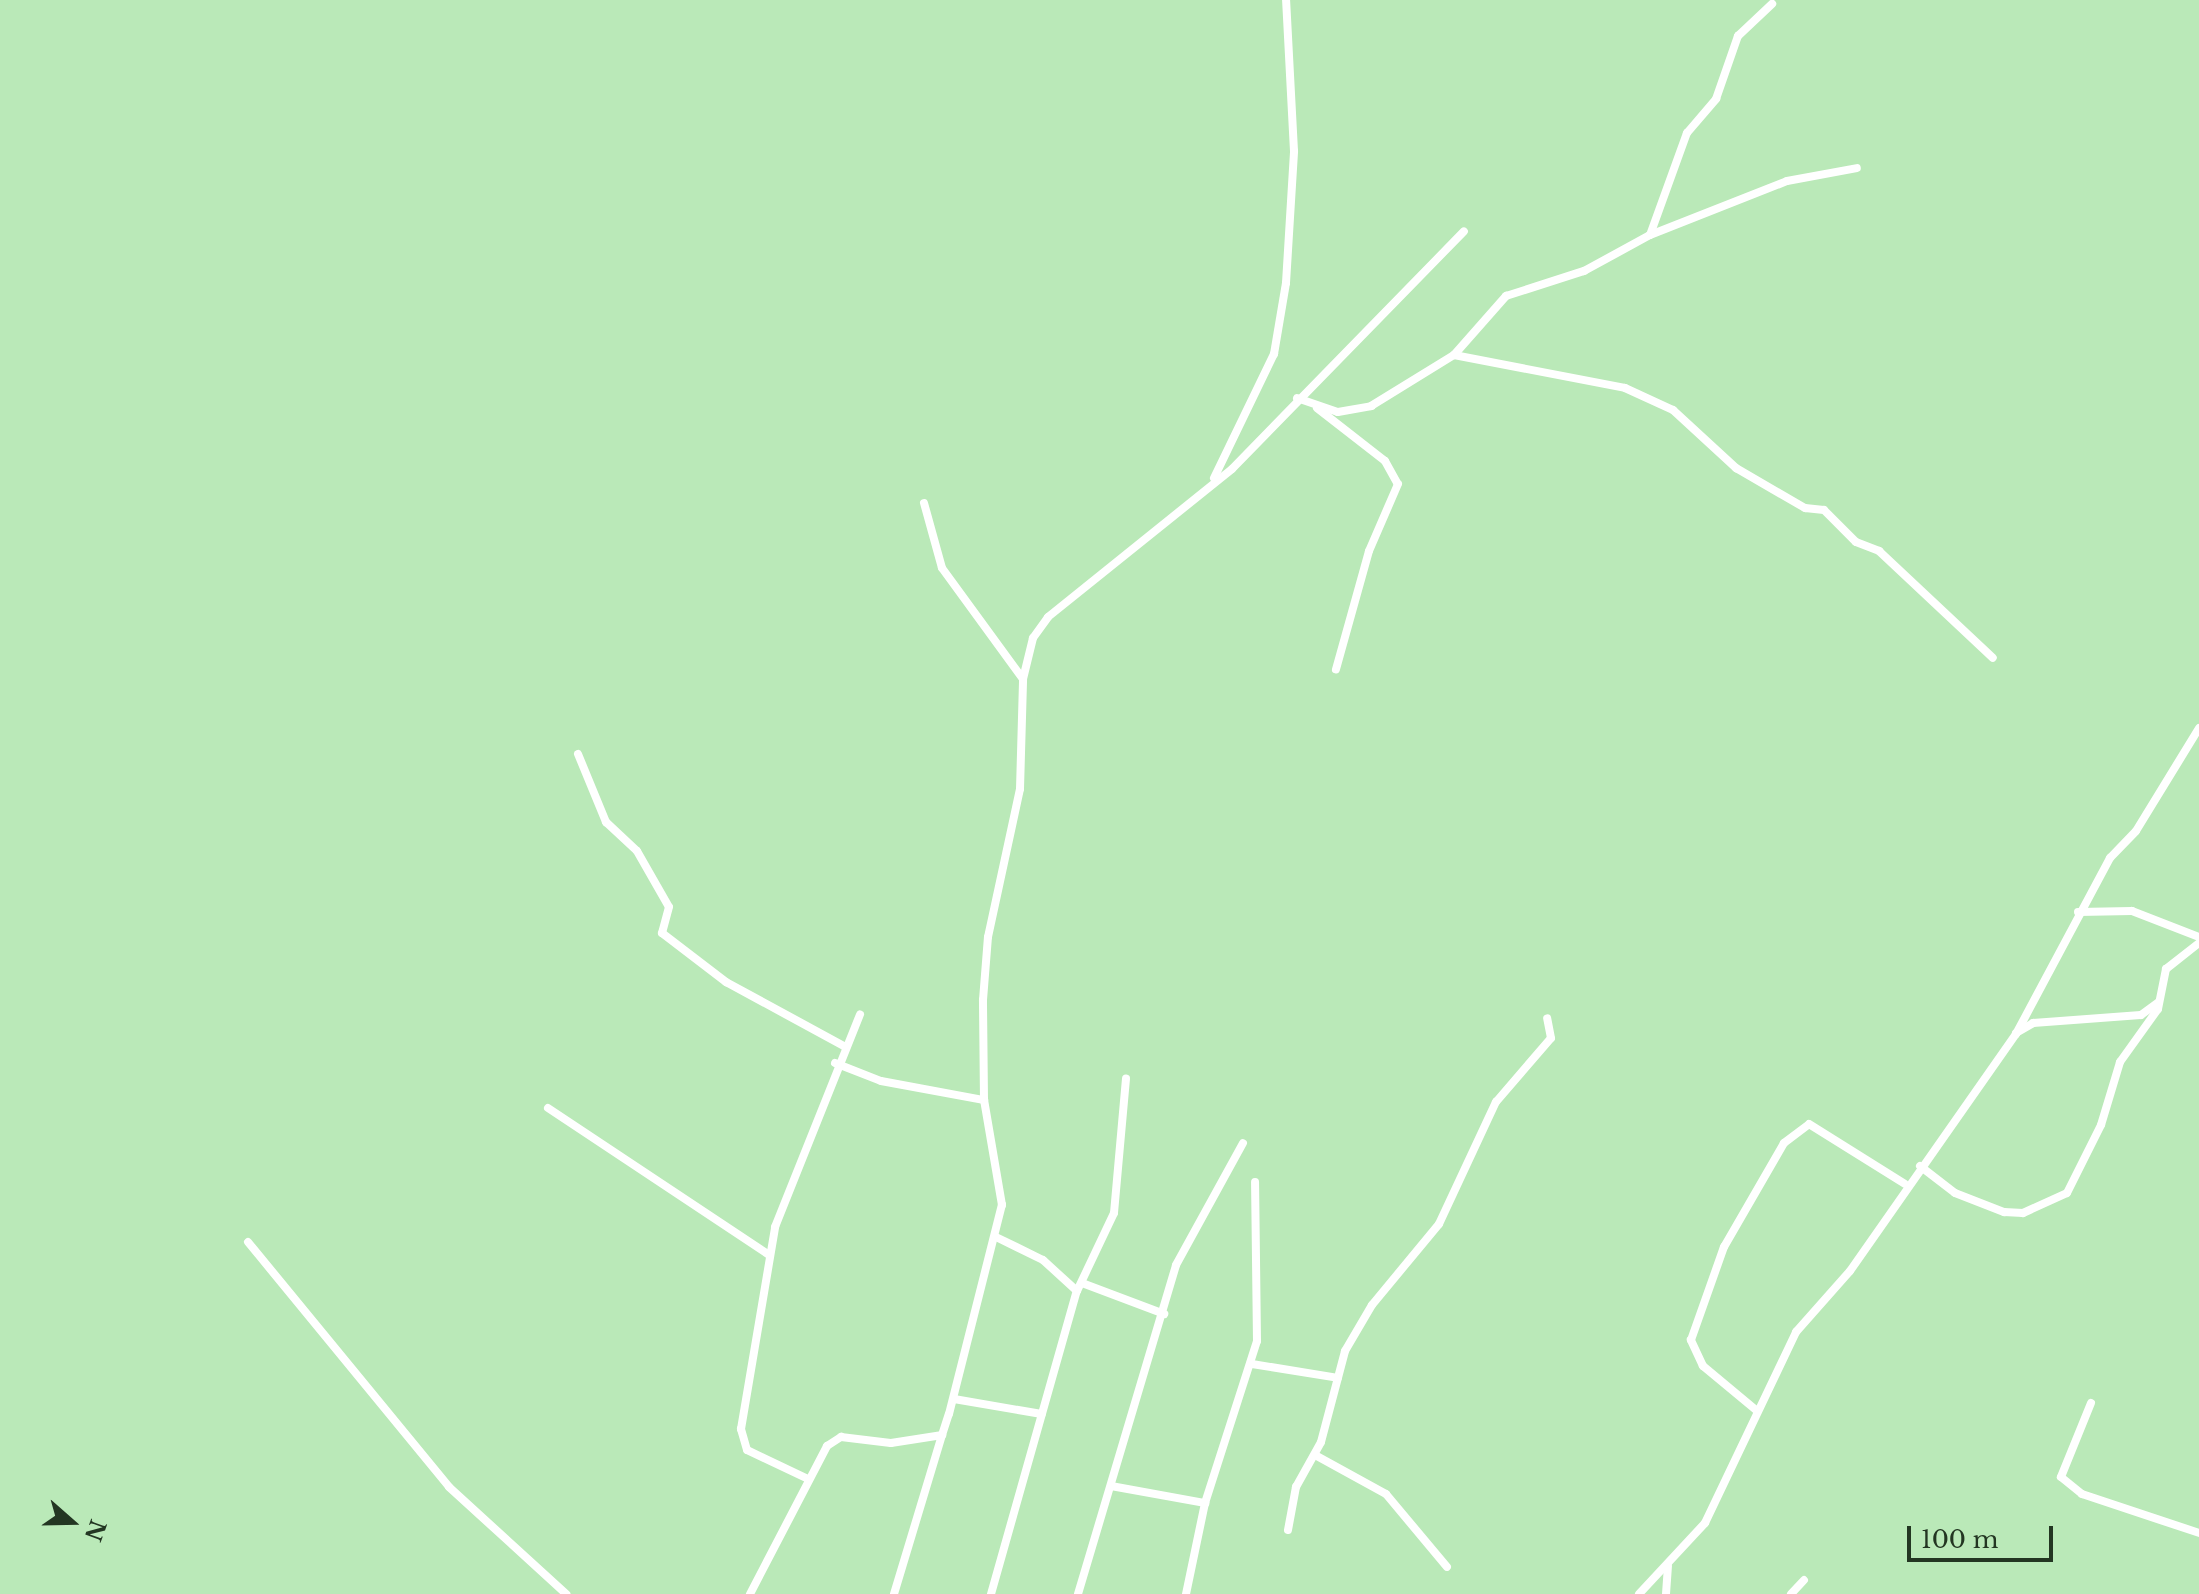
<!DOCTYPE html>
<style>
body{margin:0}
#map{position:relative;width:2199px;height:1594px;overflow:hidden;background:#bae9b8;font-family:"Libre Baskerville",serif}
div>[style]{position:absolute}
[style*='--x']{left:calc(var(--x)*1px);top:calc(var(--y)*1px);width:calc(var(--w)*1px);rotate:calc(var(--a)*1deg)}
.minor>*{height:8px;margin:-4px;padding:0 4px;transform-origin:4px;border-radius:4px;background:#fff}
span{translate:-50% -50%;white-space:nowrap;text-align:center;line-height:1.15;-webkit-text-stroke:7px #bae9b8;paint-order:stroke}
.north{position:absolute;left:32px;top:1482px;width:80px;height:80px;-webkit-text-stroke:6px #bae9b8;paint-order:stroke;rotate:110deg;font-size:22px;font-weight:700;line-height:32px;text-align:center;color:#233622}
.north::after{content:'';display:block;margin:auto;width:28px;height:36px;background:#233622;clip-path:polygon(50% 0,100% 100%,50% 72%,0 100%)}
.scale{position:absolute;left:1907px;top:1526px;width:146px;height:36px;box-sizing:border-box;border:4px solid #233622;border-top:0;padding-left:10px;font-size:24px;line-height:28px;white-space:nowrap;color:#233622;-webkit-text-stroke:6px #bae9b8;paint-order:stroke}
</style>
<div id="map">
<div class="minor">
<i style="--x:1650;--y:235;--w:109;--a:-70.1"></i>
<i style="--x:1687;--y:133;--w:45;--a:-49.5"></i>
<i style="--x:1716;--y:99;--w:67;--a:-70.8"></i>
<i style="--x:1738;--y:36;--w:47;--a:-43.3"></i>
<i style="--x:1454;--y:355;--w:174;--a:10.9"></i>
<i style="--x:1625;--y:388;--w:53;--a:24.6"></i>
<i style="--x:1673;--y:410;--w:86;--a:42.6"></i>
<i style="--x:1736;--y:468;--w:80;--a:30.1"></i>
<i style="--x:1805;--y:508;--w:19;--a:6"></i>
<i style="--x:1824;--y:510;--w:45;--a:45"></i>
<i style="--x:1856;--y:542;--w:25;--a:21"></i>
<i style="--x:1879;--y:551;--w:156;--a:43.2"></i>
<i style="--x:1297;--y:398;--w:43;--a:18.9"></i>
<i style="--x:1338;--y:412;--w:34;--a:-10"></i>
<i style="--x:1371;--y:406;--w:97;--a:-31.6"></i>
<i style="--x:1454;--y:355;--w:79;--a:-48.6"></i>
<i style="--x:1506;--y:296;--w:82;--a:-17.8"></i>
<i style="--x:1584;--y:271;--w:75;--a:-28.6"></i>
<i style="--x:1650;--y:235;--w:147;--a:-21.5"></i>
<i style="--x:1787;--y:181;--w:71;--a:-10.5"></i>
<i style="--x:1317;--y:408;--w:86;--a:37.9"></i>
<i style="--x:1385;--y:461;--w:26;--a:61"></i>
<i style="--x:1398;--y:484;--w:73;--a:113.4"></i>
<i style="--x:1369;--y:551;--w:123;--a:105.6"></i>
<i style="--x:1214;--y:478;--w:138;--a:-64.2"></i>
<i style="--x:1274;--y:354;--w:72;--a:-80.4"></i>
<i style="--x:1286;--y:283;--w:132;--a:-86.5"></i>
<i style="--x:1294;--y:151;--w:151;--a:-93"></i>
<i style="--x:924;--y:503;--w:67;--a:74.5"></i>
<i style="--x:942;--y:568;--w:137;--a:53.9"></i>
<i style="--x:578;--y:754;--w:74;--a:67.6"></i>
<i style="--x:606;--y:822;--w:42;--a:43.1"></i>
<i style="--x:637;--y:851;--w:64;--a:60.3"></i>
<i style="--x:669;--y:907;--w:27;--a:105"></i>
<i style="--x:662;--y:933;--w:81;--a:37.4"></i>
<i style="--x:726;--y:982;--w:134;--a:28.5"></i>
<i style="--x:2078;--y:912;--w:54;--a:-1.1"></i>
<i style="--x:2132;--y:911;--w:72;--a:21.2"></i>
<i style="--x:2016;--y:1033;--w:20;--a:-30"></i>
<i style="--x:2033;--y:1023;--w:108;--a:-4.2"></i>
<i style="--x:2141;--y:1015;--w:22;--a:-36"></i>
<i style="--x:835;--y:1063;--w:49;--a:21.4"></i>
<i style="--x:881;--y:1081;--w:105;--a:10.5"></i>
<i style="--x:548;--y:1108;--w:264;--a:33.6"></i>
<i style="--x:1920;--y:1166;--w:44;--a:37.6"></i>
<i style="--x:1955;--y:1193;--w:53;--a:21.2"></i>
<i style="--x:2004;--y:1212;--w:19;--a:3"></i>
<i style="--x:2023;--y:1213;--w:48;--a:-24.4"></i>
<i style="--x:2067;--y:1193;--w:76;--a:-63.4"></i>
<i style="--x:2101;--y:1125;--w:66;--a:-73.2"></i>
<i style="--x:2120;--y:1062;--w:65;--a:-54.4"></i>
<i style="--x:2158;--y:1009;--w:41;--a:-78.7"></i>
<i style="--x:2166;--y:969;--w:42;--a:-38.2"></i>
<i style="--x:998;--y:1238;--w:50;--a:26.1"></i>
<i style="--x:1043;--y:1260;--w:46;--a:42.4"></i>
<i style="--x:248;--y:1242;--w:317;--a:50.6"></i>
<i style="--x:449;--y:1487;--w:159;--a:42.4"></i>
<i style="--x:1082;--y:1283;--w:88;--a:20.7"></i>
<i style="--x:1252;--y:1364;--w:87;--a:9.2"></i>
<i style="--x:954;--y:1399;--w:89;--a:9.7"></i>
<i style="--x:2091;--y:1403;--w:80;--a:112.1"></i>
<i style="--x:2061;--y:1477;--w:27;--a:39"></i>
<i style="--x:2082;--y:1494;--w:123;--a:18.4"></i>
<i style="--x:1756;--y:1410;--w:69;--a:-140.3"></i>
<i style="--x:1703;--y:1366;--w:29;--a:-115"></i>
<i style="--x:1691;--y:1340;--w:99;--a:-70.5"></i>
<i style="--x:1724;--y:1247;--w:120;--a:-60"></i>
<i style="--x:1784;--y:1143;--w:31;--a:-37"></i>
<i style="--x:1809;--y:1124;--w:113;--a:32"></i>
<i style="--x:1315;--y:1455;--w:81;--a:28.8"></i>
<i style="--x:1386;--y:1494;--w:95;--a:50.1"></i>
<i style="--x:806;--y:1478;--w:65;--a:-154.6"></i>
<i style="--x:747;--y:1450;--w:22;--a:-106"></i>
<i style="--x:741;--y:1429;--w:205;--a:-80.4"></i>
<i style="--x:775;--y:1227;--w:229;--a:-68.2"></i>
<i style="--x:1111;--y:1486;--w:96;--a:10.3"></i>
<i style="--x:1288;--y:1530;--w:44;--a:-79.5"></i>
<i style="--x:1296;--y:1487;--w:51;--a:-60.9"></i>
<i style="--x:1321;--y:1442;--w:94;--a:-75.2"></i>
<i style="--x:1345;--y:1351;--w:53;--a:-59.6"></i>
<i style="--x:1372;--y:1305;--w:105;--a:-50.4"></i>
<i style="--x:1439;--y:1224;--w:135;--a:-65"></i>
<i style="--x:1496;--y:1102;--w:84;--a:-49.3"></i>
<i style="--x:1551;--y:1038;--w:20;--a:-101"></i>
<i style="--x:750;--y:1594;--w:167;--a:-62.5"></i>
<i style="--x:827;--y:1446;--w:17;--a:-33"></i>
<i style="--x:841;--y:1437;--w:50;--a:6.8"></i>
<i style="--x:891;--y:1443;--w:52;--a:-8.9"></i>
<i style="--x:942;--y:1435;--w:22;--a:-72"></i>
<i style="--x:949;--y:1414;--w:216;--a:-75.8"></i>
<i style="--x:1002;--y:1205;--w:107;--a:-99.7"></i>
<i style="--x:984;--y:1100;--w:100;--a:-90.6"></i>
<i style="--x:983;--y:1000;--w:63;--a:-85.5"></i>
<i style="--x:988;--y:937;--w:151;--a:-77.8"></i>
<i style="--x:1020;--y:789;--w:110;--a:-88.4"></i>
<i style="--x:1023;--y:679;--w:42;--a:-76.3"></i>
<i style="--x:1033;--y:638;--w:26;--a:-54"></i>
<i style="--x:1048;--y:617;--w:236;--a:-38.8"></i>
<i style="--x:1232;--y:469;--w:332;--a:-45.7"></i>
<i style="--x:894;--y:1594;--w:166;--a:-73.2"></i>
<i style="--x:991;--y:1594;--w:315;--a:-74.2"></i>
<i style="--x:1077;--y:1291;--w:86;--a:-64.6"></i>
<i style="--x:1114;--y:1213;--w:135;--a:-84.9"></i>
<i style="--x:1078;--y:1594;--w:343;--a:-73.4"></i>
<i style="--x:1176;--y:1265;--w:139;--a:-61.2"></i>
<i style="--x:1186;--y:1594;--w:93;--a:-78.2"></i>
<i style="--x:1205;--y:1503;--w:170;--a:-72.2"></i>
<i style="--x:1257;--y:1341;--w:159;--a:-90.7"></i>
<i style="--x:1639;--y:1594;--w:97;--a:-47.1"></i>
<i style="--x:1705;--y:1523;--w:212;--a:-64.5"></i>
<i style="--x:1796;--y:1332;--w:81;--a:-48.5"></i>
<i style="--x:1850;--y:1271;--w:289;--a:-55"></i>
<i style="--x:2016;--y:1034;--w:200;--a:-61.9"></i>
<i style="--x:2110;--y:858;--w:37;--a:-46"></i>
<i style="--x:2136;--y:831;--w:121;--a:-58.5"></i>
<i style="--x:1666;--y:1594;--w:28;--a:-86"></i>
<i style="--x:1791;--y:1594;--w:19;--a:-47"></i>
</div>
<div class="north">N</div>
<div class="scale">100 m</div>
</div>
